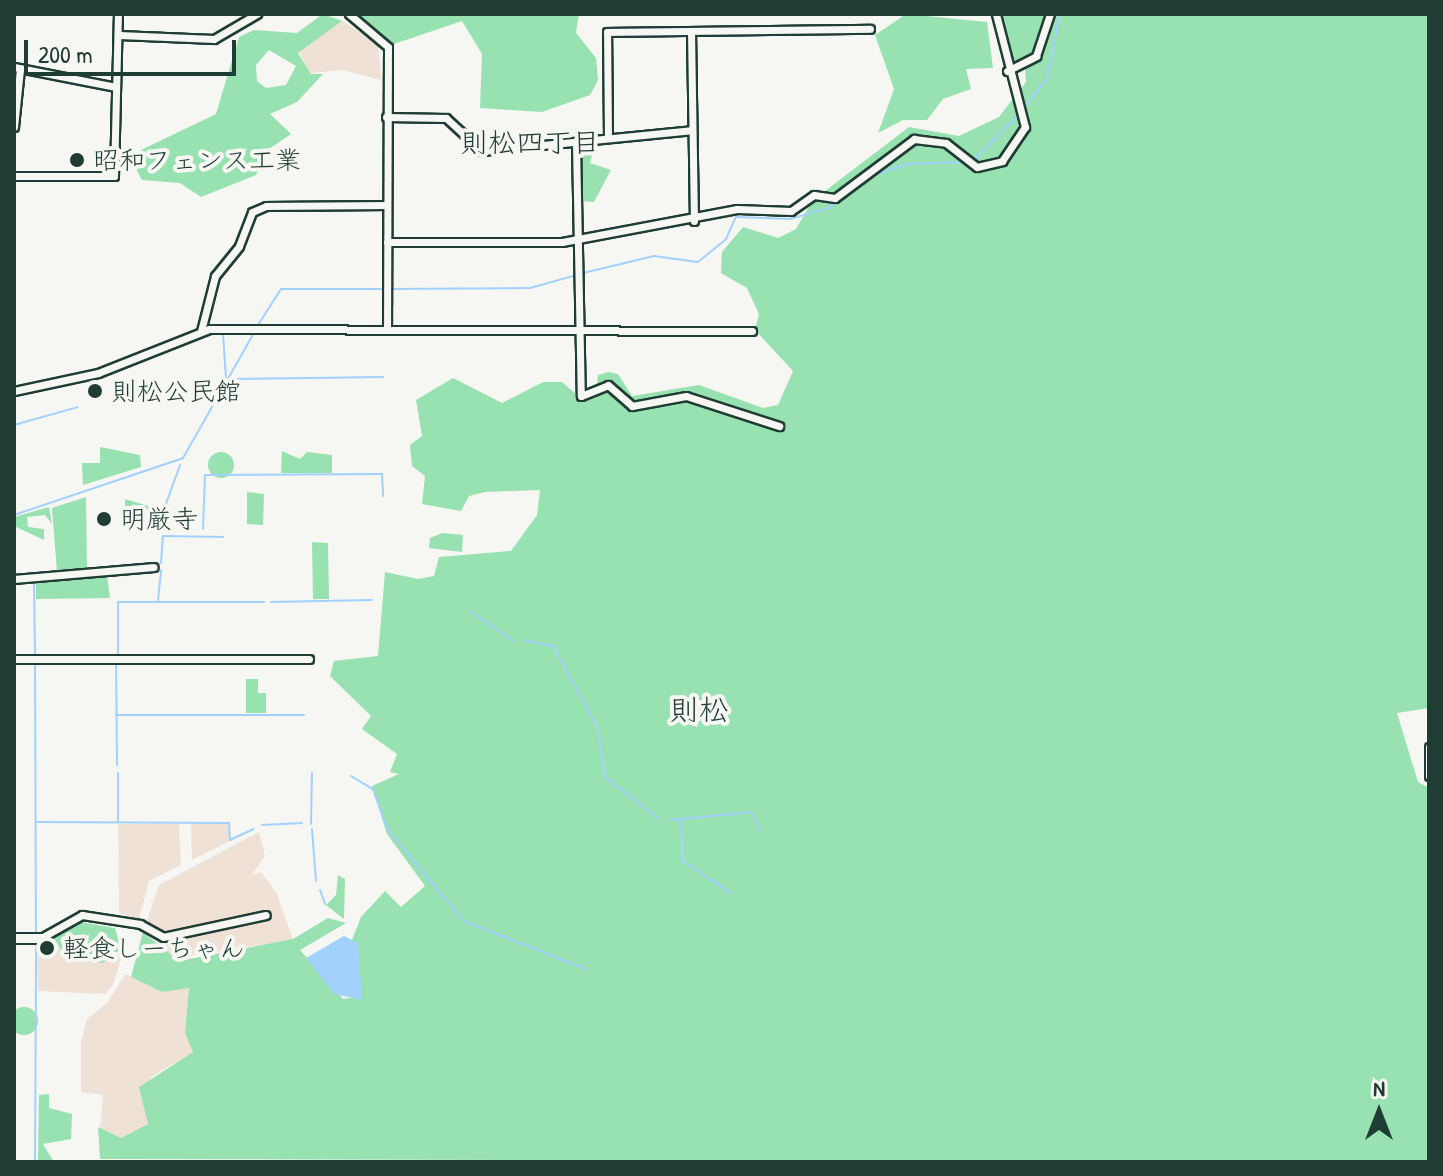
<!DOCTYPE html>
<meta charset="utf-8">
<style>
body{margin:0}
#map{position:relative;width:1443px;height:1176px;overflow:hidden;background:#f6f6f2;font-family:"Patrick Hand","Klee One",sans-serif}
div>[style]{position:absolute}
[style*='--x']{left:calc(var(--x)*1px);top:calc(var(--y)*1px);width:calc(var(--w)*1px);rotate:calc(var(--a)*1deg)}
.built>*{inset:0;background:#f0e1d6}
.green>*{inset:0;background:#98e2b1}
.round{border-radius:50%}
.water>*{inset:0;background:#a2d1fe}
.stream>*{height:2px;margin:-1px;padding:0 1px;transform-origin:1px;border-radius:1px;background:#a2d1fe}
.roads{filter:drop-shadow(2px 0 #1f3d34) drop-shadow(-2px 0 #1f3d34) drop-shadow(0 2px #1f3d34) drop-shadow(0 -2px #1f3d34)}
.street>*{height:7px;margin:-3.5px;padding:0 3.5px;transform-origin:3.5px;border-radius:3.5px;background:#f6f6f2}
.secondary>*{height:9px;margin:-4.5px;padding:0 4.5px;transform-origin:4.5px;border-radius:4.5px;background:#f6f6f2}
.dots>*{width:22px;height:22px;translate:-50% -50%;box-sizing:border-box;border:4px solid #f6f6f2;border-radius:50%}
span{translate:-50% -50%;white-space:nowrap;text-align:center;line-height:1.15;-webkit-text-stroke:8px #f6f6f2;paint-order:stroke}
.poi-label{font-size:26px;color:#1f3d34}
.left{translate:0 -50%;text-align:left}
.neighbourhood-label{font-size:28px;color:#1f3d34}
.quarter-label{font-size:30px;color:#1f3d34}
.frame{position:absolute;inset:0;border:16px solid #1f3d34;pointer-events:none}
.north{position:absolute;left:1339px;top:1072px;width:80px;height:80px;-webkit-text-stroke:6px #f6f6f2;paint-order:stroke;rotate:0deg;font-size:22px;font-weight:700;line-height:32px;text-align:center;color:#1f3d34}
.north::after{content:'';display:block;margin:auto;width:28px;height:36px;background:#1f3d34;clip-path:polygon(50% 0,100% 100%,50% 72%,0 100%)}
.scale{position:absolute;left:24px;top:40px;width:212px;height:36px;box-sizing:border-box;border:4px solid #1f3d34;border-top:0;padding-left:10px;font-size:24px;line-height:28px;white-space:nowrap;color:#1f3d34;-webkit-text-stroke:6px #f6f6f2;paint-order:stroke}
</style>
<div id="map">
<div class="built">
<i style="clip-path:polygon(342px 21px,378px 43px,381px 80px,343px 70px,310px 73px,298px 50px)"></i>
<i style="clip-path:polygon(191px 823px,228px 823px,230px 841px,192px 860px)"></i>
<i style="clip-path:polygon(118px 824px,179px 824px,181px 865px,149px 881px,139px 919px,119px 913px)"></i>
<i style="clip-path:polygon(259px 832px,265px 856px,252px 875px,261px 872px,277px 894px,293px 940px,168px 959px,159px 940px,143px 932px,159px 885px)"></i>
<i style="clip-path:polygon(57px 943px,69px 960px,123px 953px,113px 985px,105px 994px,38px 991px,37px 944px)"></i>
<i style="clip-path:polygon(125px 974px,162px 992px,189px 987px,185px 1033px,194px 1052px,151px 1077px,148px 1124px,121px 1138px,100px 1129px,103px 1095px,81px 1092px,81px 1042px,87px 1019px,108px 1002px)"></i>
</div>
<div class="green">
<i style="clip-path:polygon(evenodd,323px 14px,342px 21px,298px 53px,311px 74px,323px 74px,297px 102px,270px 114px,291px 134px,269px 149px,256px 175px,201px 197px,180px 183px,142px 180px,132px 161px,137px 152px,216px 114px,239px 37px,254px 30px,297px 33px,323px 14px,269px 50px,296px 66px,286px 85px,266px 88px,257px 81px,256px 65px,269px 50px)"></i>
<i style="clip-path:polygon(356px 14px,579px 14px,576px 33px,596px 58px,598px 80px,590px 95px,542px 112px,480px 108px,482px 54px,462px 21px,394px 44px)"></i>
<i style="clip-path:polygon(906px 14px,987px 22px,993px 68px,966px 69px,971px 89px,943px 99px,927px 120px,903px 120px,878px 133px,894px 89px,875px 35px)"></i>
<i style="clip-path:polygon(997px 14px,1429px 14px,1429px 708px,1397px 713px,1418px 782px,1429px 788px,1429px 1162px,100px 1159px,98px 1127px,121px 1138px,148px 1124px,139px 1087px,193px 1052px,185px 1033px,189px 988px,162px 992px,131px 977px,143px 932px,179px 961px,293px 939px,328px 918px,346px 923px,300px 950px,343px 999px,356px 997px,352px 940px,361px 917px,385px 891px,401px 907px,425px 886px,387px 834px,372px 786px,399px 774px,390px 772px,397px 754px,362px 729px,371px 716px,330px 676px,334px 661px,378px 656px,385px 572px,418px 579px,434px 576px,439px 557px,511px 551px,537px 515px,540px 490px,485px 492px,469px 496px,461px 511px,422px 504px,425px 476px,412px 466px,410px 445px,422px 436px,416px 400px,453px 378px,502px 403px,543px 382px,562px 382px,578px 396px,596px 394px,598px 375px,608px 372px,618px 374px,632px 396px,699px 385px,763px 408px,778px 405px,793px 371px,755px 330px,759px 314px,747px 288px,721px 273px,722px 252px,743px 227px,778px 238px,796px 229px,812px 201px,909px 127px,959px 136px,999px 117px,1026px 82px,1025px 67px,1004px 69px)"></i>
<i style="clip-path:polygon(595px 144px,590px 163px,611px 170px,594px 202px,577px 201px,578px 145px)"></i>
<i style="clip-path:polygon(100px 447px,140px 455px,141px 467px,83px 485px,82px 463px,100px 463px)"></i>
<i style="clip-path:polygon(282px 451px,300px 459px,307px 452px,332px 455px,332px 473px,281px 473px)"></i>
<i class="round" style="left:208px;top:452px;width:26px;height:26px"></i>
<i style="clip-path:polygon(247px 492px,264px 494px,263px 525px,247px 524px)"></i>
<i style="clip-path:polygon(86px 497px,87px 570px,57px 572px,52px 508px)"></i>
<i style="clip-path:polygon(125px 499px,148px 506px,148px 513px,136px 514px,135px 527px,125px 526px)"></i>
<i style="clip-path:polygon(49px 507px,52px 524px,45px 515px,27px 517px,28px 527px,44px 529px,44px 540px,14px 526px,14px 517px)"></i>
<i style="clip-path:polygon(442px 533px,463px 535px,462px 552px,429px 548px,430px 538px)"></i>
<i style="clip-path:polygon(312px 542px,328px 543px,329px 599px,313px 599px)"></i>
<i style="clip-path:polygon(107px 575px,110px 598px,36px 599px,36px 581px)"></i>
<i style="clip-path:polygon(246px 679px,258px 679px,258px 693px,266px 693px,266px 713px,246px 713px)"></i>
<i style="clip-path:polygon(338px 875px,345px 879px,344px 919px,326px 905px,336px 895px)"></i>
<i style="clip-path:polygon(80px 922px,115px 928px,122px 953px,112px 951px,103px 963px,68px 960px,53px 937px)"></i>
<i class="round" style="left:10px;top:1007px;width:28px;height:28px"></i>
<i style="clip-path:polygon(49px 1094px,49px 1108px,72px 1114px,71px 1139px,43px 1144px,54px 1162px,38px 1162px,39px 1095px)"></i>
</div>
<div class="water">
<i style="clip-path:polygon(344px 936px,358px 943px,362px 1000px,334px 994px,306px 958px)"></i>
</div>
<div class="stream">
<i style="--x:1024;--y:107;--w:36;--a:-51"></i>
<i style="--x:1047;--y:79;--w:66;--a:-78.7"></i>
<i style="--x:972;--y:162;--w:66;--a:-45.6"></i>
<i style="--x:583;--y:273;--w:73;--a:-13.5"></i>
<i style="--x:654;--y:256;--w:44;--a:7.8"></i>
<i style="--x:698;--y:262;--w:36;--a:-39"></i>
<i style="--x:726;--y:239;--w:24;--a:-66"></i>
<i style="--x:736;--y:217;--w:54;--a:2.1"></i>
<i style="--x:790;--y:219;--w:41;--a:-15.8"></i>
<i style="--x:829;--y:208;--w:56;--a:-36.3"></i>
<i style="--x:874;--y:175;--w:35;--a:-18"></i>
<i style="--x:907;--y:164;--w:59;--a:-1.9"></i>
<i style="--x:390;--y:289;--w:140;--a:-0.4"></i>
<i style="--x:530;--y:288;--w:49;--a:-15.5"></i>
<i style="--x:258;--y:325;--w:43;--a:-57.4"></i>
<i style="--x:281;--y:289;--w:102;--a:0"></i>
<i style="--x:223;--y:334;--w:44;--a:86.1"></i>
<i style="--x:232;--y:379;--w:151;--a:-0.8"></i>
<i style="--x:14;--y:425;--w:66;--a:-15.7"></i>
<i style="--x:14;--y:515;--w:178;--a:-18.6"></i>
<i style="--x:183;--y:458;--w:146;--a:-60.4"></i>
<i style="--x:158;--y:526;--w:65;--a:-70.2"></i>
<i style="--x:203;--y:529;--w:54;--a:-87.9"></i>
<i style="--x:205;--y:475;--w:177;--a:-0.3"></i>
<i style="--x:382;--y:474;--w:22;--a:87"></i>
<i style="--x:161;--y:563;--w:27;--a:-86"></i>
<i style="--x:163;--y:536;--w:60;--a:1"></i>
<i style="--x:34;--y:582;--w:74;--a:89.2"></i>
<i style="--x:158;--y:600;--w:30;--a:-84"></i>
<i style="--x:271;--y:602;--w:101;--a:-1.1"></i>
<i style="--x:470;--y:611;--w:52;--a:34.9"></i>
<i style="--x:524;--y:640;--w:30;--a:12"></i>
<i style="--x:553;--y:646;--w:94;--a:61.5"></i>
<i style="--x:598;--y:729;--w:49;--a:81.7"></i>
<i style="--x:605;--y:777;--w:68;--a:37.9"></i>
<i style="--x:118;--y:656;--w:54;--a:-90"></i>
<i style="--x:118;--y:602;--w:146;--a:0"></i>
<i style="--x:116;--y:663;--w:102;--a:89.4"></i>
<i style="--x:35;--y:664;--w:269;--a:89.8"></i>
<i style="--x:116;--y:715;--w:188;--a:0"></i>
<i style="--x:118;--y:773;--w:48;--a:90"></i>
<i style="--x:351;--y:776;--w:26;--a:31"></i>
<i style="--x:373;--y:789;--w:42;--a:70.7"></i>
<i style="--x:387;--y:829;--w:120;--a:50.1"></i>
<i style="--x:464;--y:921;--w:131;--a:21.5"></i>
<i style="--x:671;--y:820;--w:80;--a:-5.7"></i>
<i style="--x:751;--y:812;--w:21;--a:62"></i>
<i style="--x:681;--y:820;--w:41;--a:87.2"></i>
<i style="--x:683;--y:861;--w:58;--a:33.7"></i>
<i style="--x:37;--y:822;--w:192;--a:0.3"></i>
<i style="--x:229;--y:823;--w:17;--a:87"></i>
<i style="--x:230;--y:840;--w:26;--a:-25"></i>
<i style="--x:311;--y:824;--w:51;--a:-88.9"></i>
<i style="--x:262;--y:825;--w:40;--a:-2.9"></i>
<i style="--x:312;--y:829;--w:52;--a:85.6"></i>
<i style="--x:320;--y:890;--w:15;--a:70"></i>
<i style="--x:35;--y:1162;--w:219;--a:-89.7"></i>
</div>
<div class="roads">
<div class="street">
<i style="--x:349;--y:14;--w:51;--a:40.2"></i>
<i style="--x:388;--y:47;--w:283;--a:90.2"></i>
<i style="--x:691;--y:31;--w:190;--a:89.1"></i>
<i style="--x:119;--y:35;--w:95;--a:2.4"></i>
<i style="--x:214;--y:39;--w:50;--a:-30.2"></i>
<i style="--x:14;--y:67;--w:104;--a:11.1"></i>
<i style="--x:1007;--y:71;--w:33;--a:-27"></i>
<i style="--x:1036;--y:56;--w:44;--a:-71.6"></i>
<i style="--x:386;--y:117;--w:60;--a:1"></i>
<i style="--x:446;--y:118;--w:49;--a:42.5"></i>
<i style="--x:482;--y:151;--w:210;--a:-5.7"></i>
<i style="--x:14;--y:127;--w:58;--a:-84.1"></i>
<i style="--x:608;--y:137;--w:105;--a:-90.5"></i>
<i style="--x:607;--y:32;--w:263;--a:-0.7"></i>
<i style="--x:576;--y:144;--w:252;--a:88.9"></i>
<i style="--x:581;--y:396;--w:29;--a:-22"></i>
<i style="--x:608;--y:385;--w:32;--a:41"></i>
<i style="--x:632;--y:406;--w:55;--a:-10.5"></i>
<i style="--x:686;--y:396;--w:98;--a:17.9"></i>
<i style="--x:14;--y:176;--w:100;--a:0"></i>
<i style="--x:114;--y:176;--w:162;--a:-88.6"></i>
<i style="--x:387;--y:242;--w:175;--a:0"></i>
<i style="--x:562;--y:242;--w:178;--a:-10.7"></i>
<i style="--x:737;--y:209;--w:54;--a:2.1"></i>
<i style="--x:791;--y:211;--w:28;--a:-35"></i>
<i style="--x:814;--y:195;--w:21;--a:8"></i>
<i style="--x:835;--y:198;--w:99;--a:-36.8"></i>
<i style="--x:914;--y:139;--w:32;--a:7"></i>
<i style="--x:946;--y:143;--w:39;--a:38"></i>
<i style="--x:977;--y:167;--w:26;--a:-13"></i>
<i style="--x:1002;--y:161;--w:41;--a:-55.9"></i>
<i style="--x:1025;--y:127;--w:117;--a:-104.4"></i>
<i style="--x:201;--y:331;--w:57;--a:-75.7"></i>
<i style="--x:215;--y:276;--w:38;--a:-51"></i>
<i style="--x:239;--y:246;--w:36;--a:-69"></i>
<i style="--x:252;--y:212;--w:15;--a:-23"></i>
<i style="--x:266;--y:206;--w:121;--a:-0.5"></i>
<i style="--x:14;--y:391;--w:86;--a:-12.1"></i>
<i style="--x:98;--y:373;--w:119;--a:-21.6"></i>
<i style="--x:209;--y:329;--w:543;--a:0.21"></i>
<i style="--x:14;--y:579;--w:140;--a:-4.9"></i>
<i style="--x:14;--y:659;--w:295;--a:0"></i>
<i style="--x:1429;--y:747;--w:29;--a:90"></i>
<i style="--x:41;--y:938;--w:47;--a:-29.3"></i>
<i style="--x:82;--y:915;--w:59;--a:8.8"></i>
<i style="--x:140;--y:924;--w:26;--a:29"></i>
<i style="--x:163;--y:937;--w:105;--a:-12.1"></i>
</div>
<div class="secondary">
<i style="--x:14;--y:938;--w:27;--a:0"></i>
</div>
</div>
<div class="dots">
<i style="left:77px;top:160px;background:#1f3d34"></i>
<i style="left:95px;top:391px;background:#1f3d34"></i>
<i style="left:104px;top:519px;background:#1f3d34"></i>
<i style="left:47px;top:948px;background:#1f3d34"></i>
</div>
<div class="poi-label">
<span class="left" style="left:93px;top:160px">昭和フェンス工業</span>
<span class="left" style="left:111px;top:391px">則松公民館</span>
<span class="left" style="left:120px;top:519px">明厳寺</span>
<span class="left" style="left:63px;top:948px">軽食しーちゃん</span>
</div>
<div class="neighbourhood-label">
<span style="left:530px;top:142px">則松四丁目</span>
</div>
<div class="quarter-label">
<span style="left:699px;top:709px">則松</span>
</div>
<div class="frame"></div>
<div class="north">N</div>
<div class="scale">200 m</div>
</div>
